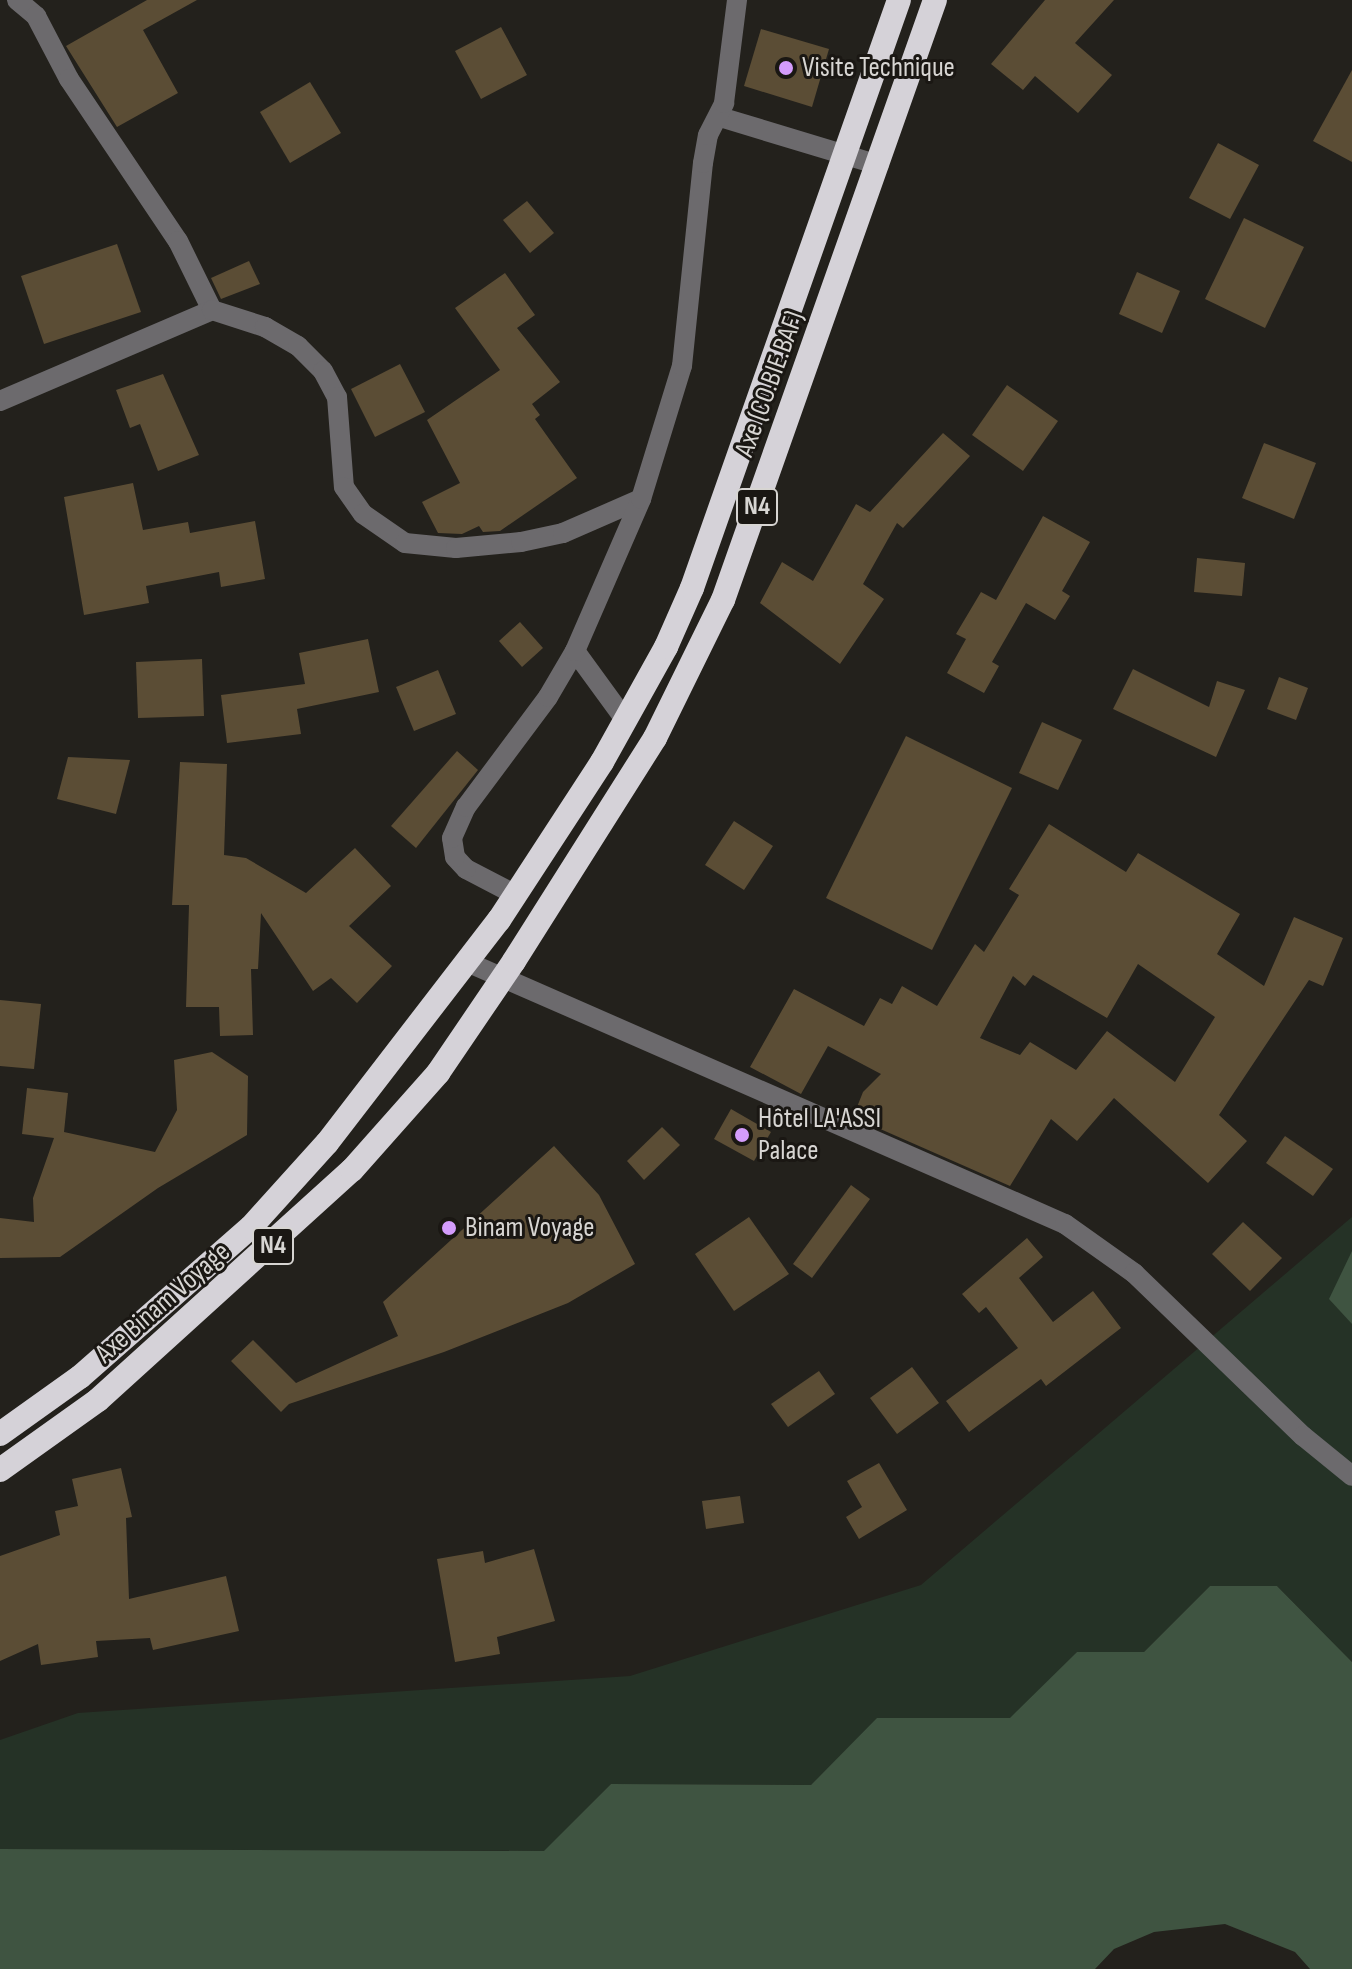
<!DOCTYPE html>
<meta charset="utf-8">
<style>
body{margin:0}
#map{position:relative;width:1352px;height:1969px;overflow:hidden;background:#23211c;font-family:"Sofia Sans Condensed",sans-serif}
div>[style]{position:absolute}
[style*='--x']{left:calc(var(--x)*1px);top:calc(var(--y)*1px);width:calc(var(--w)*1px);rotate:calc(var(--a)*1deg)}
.green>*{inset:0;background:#253226}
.forest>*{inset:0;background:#3f5441}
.building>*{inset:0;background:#5b4d35}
.minor>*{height:20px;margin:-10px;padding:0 10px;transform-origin:10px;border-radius:10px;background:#6c6a6d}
.highway>*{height:24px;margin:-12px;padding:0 12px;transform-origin:12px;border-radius:12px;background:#d5d2d8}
.dots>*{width:22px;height:22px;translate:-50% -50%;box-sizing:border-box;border:4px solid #1a1713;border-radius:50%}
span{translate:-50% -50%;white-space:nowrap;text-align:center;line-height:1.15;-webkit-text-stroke:6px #1a1713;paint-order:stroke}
.shield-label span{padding:2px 6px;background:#1a1713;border:2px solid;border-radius:6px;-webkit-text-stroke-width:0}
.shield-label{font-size:26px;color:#d7d5d2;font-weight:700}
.poi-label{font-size:28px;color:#d7d5d2}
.left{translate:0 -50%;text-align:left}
.street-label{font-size:28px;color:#d7d5d2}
</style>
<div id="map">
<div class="green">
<i style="clip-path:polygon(1352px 1217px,1352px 1662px,1277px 1586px,1210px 1586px,1144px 1652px,1077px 1652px,1011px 1718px,878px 1718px,811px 1785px,611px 1784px,545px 1851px,0 1849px,0 1740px,78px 1713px,630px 1676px,921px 1585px)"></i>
</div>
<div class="forest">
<i style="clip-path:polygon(1352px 1251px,1352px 1324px,1329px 1299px)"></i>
<i style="clip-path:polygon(1210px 1586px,1277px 1586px,1352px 1662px,1352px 1969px,1310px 1969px,1295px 1952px,1225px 1924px,1154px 1932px,1114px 1949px,1095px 1969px,0 1969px,0 1849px,544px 1851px,611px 1784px,811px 1785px,877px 1718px,1010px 1718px,1077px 1652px,1144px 1652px)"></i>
</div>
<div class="building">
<i style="clip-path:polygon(147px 0,197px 0,143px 30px,178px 93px,117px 127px,66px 46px)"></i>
<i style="clip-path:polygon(1045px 0,1114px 0,1075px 43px,1112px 75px,1078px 113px,1035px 76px,1023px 90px,991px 64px)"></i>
<i style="clip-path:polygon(501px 27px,527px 75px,481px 99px,455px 51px)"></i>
<i style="clip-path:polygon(761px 29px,829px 49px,812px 107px,744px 86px)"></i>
<i style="clip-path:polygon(1352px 70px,1352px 162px,1313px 141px)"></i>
<i style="clip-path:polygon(310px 82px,341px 133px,290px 163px,260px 112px)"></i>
<i style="clip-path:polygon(1218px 143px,1259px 165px,1230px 219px,1189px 198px)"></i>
<i style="clip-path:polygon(527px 201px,554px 233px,530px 253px,503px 220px)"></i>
<i style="clip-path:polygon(1244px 218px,1304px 247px,1265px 328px,1205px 299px)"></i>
<i style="clip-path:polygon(117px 244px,141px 312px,44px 344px,21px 276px)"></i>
<i style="clip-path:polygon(249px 261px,260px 284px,221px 299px,211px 278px)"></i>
<i style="clip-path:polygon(1137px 272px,1180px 291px,1162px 333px,1119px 314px)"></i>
<i style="clip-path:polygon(505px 273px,535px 315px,517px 328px,560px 382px,532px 404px,540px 415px,535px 419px,577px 478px,500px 531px,483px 532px,479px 526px,462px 534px,438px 533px,422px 502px,460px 483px,427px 420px,500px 370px,455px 308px)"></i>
<i style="clip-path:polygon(400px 364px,425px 412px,375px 437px,351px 389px)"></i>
<i style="clip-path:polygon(163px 374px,199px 455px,158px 471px,140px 424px,130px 428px,116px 390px)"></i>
<i style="clip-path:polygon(1007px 385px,1058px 421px,1023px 471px,972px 435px)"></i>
<i style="clip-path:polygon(943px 433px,970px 456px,903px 528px,897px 523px,863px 584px,884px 599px,840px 664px,760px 603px,782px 562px,813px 581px,856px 504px,870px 512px)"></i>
<i style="clip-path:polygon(1264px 443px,1316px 463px,1294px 519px,1242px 498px)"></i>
<i style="clip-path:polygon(133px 483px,143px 530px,188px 522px,190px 533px,255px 521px,265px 579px,221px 587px,219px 572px,146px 586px,149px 603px,84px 615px,64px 497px)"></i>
<i style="clip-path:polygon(1043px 516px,1090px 542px,1062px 591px,1070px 596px,1055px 620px,1026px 603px,992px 662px,999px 666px,984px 693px,947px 673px,966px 639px,956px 634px,981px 592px,996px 600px)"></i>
<i style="clip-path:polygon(1197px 558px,1245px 563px,1242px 596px,1194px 592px)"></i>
<i style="clip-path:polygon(520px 622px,543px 648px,522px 667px,499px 641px)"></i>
<i style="clip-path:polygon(368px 639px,379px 692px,297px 709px,301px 734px,227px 743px,221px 695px,305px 684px,299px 653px)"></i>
<i style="clip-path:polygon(202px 659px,204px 716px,138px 718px,136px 662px)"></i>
<i style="clip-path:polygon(1133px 669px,1209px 707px,1217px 681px,1245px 690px,1216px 757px,1113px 709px)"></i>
<i style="clip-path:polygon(438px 670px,456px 714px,414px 731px,396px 687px)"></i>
<i style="clip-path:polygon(1279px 677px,1308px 688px,1296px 720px,1267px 709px)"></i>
<i style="clip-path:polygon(1042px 722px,1082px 740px,1058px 790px,1019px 773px)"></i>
<i style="clip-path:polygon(906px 736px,1012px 788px,932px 950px,826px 898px)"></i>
<i style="clip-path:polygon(457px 751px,478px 770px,416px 848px,391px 826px)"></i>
<i style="clip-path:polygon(68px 757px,130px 760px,116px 814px,57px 799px)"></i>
<i style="clip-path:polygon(180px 762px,227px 764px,224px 855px,246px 858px,306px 893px,355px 848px,391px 886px,349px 926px,392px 966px,357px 1003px,331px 978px,313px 991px,261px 913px,258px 969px,251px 969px,253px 1035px,220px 1036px,219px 1007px,186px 1007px,189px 905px,172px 905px)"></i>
<i style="clip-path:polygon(734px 821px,773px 846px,744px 890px,705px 865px)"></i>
<i style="clip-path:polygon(evenodd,1049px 824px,1126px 872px,1138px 853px,1240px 914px,1217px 954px,1264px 986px,1294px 917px,1343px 938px,1323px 986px,1309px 980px,1219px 1115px,1247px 1141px,1208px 1183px,1114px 1098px,1077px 1141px,1051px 1119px,1010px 1186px,853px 1117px,863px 1092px,881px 1074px,828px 1046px,801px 1094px,750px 1067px,794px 989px,864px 1026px,880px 998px,892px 1004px,902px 986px,937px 1006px,975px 944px,984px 952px,1019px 895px,1009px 889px,1049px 824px,1138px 964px,1215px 1017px,1175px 1082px,1107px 1031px,1076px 1070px,1030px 1042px,1020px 1055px,980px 1038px,1013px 976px,1025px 986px,1033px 975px,1107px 1018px,1138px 964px)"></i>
<i style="clip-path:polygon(0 1000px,41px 1004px,34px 1069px,0 1066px)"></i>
<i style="clip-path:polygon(212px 1052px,248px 1076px,247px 1135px,158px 1188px,60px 1257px,0 1258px,0 1218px,34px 1222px,33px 1198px,54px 1138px,22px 1134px,27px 1088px,68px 1093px,64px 1132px,155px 1152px,177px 1110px,174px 1060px)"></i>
<i style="clip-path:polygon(731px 1109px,771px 1132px,754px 1161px,714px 1139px)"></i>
<i style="clip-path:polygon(662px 1127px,680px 1145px,644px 1180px,627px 1161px)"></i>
<i style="clip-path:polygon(1285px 1136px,1333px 1169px,1313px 1196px,1266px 1163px)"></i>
<i style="clip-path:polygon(554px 1146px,599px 1195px,635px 1264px,568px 1303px,444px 1352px,289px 1404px,281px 1412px,231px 1361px,253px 1340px,296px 1383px,398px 1336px,383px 1302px)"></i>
<i style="clip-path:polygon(851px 1185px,870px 1199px,812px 1278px,793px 1264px)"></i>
<i style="clip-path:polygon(749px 1217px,789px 1274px,734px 1311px,695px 1254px)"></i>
<i style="clip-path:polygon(1243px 1222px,1282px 1258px,1250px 1291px,1212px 1254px)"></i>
<i style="clip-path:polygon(1027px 1238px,1043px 1257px,1019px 1278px,1053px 1322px,1093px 1291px,1121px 1328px,1046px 1386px,1041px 1379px,969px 1432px,946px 1401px,1018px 1348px,986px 1307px,979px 1313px,962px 1294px)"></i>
<i style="clip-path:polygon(912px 1367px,939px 1403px,897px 1434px,870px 1398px)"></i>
<i style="clip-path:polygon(819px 1371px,835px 1394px,788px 1427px,771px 1404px)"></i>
<i style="clip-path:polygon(879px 1463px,907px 1510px,859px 1539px,846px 1517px,862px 1507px,847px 1481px)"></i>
<i style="clip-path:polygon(121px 1468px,132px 1517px,126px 1518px,129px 1599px,226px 1576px,239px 1631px,153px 1650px,150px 1638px,96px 1641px,98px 1657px,41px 1665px,38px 1644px,0 1661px,0 1556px,60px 1535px,55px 1511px,78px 1506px,72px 1479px)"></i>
<i style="clip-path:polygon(740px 1496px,744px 1523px,706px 1529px,702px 1501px)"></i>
<i style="clip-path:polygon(534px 1549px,555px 1621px,497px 1637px,500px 1654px,455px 1662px,437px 1559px,483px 1551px,485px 1563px)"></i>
</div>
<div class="minor">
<i style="--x:17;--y:0;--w:25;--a:40"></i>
<i style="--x:36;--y:16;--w:71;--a:62.4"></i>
<i style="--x:69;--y:79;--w:195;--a:56.1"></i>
<i style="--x:178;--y:241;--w:77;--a:63.8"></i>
<i style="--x:720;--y:117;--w:166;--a:16.8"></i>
<i style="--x:0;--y:401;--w:231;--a:-23.2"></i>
<i style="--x:212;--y:310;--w:56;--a:17.8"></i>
<i style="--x:265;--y:327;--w:38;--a:30"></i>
<i style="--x:298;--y:346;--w:35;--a:45"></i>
<i style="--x:323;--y:371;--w:30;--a:62"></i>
<i style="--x:337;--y:397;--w:90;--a:85.6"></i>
<i style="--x:344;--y:487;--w:33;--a:55"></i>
<i style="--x:363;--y:514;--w:51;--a:34.6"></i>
<i style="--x:405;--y:543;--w:51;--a:5.6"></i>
<i style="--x:456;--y:548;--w:65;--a:-5.3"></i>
<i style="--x:521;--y:542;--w:43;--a:-12.1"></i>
<i style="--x:563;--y:533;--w:85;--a:-23.6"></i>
<i style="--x:575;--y:651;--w:87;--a:53.9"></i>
<i style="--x:516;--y:895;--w:56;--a:-152.5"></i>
<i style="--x:466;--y:869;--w:16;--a:-133"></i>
<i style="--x:455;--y:857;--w:19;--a:-99"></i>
<i style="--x:452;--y:838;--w:34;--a:-66"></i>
<i style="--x:466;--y:807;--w:137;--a:-53.3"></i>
<i style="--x:548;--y:697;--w:53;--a:-59.6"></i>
<i style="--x:575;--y:651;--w:166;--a:-66.5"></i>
<i style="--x:641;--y:499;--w:139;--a:-72.9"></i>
<i style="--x:682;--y:366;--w:204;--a:-84.1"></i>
<i style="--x:703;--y:163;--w:28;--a:-80"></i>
<i style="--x:708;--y:135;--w:36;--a:-63"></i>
<i style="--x:724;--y:103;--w:104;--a:-82.8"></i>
<i style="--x:467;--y:962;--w:653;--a:23.66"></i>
<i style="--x:1065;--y:1224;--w:85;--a:35.4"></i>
<i style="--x:1134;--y:1273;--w:235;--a:44"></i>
<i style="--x:1303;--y:1436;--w:63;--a:39.2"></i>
</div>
<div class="highway">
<i style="--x:0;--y:1434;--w:98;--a:-35.5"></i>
<i style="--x:80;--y:1377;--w:227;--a:-41.3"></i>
<i style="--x:251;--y:1227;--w:113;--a:-47.9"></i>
<i style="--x:327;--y:1143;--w:282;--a:-52.4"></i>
<i style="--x:499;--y:920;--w:189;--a:-56.9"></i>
<i style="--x:602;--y:762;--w:132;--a:-60.9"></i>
<i style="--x:666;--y:647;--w:64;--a:-66.2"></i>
<i style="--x:692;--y:588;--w:623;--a:-70.61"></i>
<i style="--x:0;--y:1470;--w:120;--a:-35.5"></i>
<i style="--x:98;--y:1400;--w:343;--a:-42.2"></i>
<i style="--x:352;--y:1170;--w:130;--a:-48.4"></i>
<i style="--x:438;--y:1073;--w:135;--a:-55.8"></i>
<i style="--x:514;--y:961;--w:264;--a:-57.7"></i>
<i style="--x:655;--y:738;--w:154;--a:-63.8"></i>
<i style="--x:723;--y:600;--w:636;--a:-70.54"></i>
</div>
<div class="dots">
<i style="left:786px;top:68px;background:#d49cfb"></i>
<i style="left:742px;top:1135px;background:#d49cfb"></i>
<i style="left:449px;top:1228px;background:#d49cfb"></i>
</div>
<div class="shield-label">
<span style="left:757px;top:507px">N4</span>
<span style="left:273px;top:1246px">N4</span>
</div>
<div class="poi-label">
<span class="left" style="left:802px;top:68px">Visite Technique</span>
<span class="left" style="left:758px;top:1135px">Hôtel LA'ASSI<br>Palace</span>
<span class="left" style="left:465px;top:1228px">Binam Voyage</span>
</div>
<div class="street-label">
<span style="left:770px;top:384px;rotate:-70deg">Axe (CO.BIE.BAF)</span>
<span style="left:163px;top:1303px;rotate:-41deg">Axe Binam Voyage</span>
</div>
</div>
